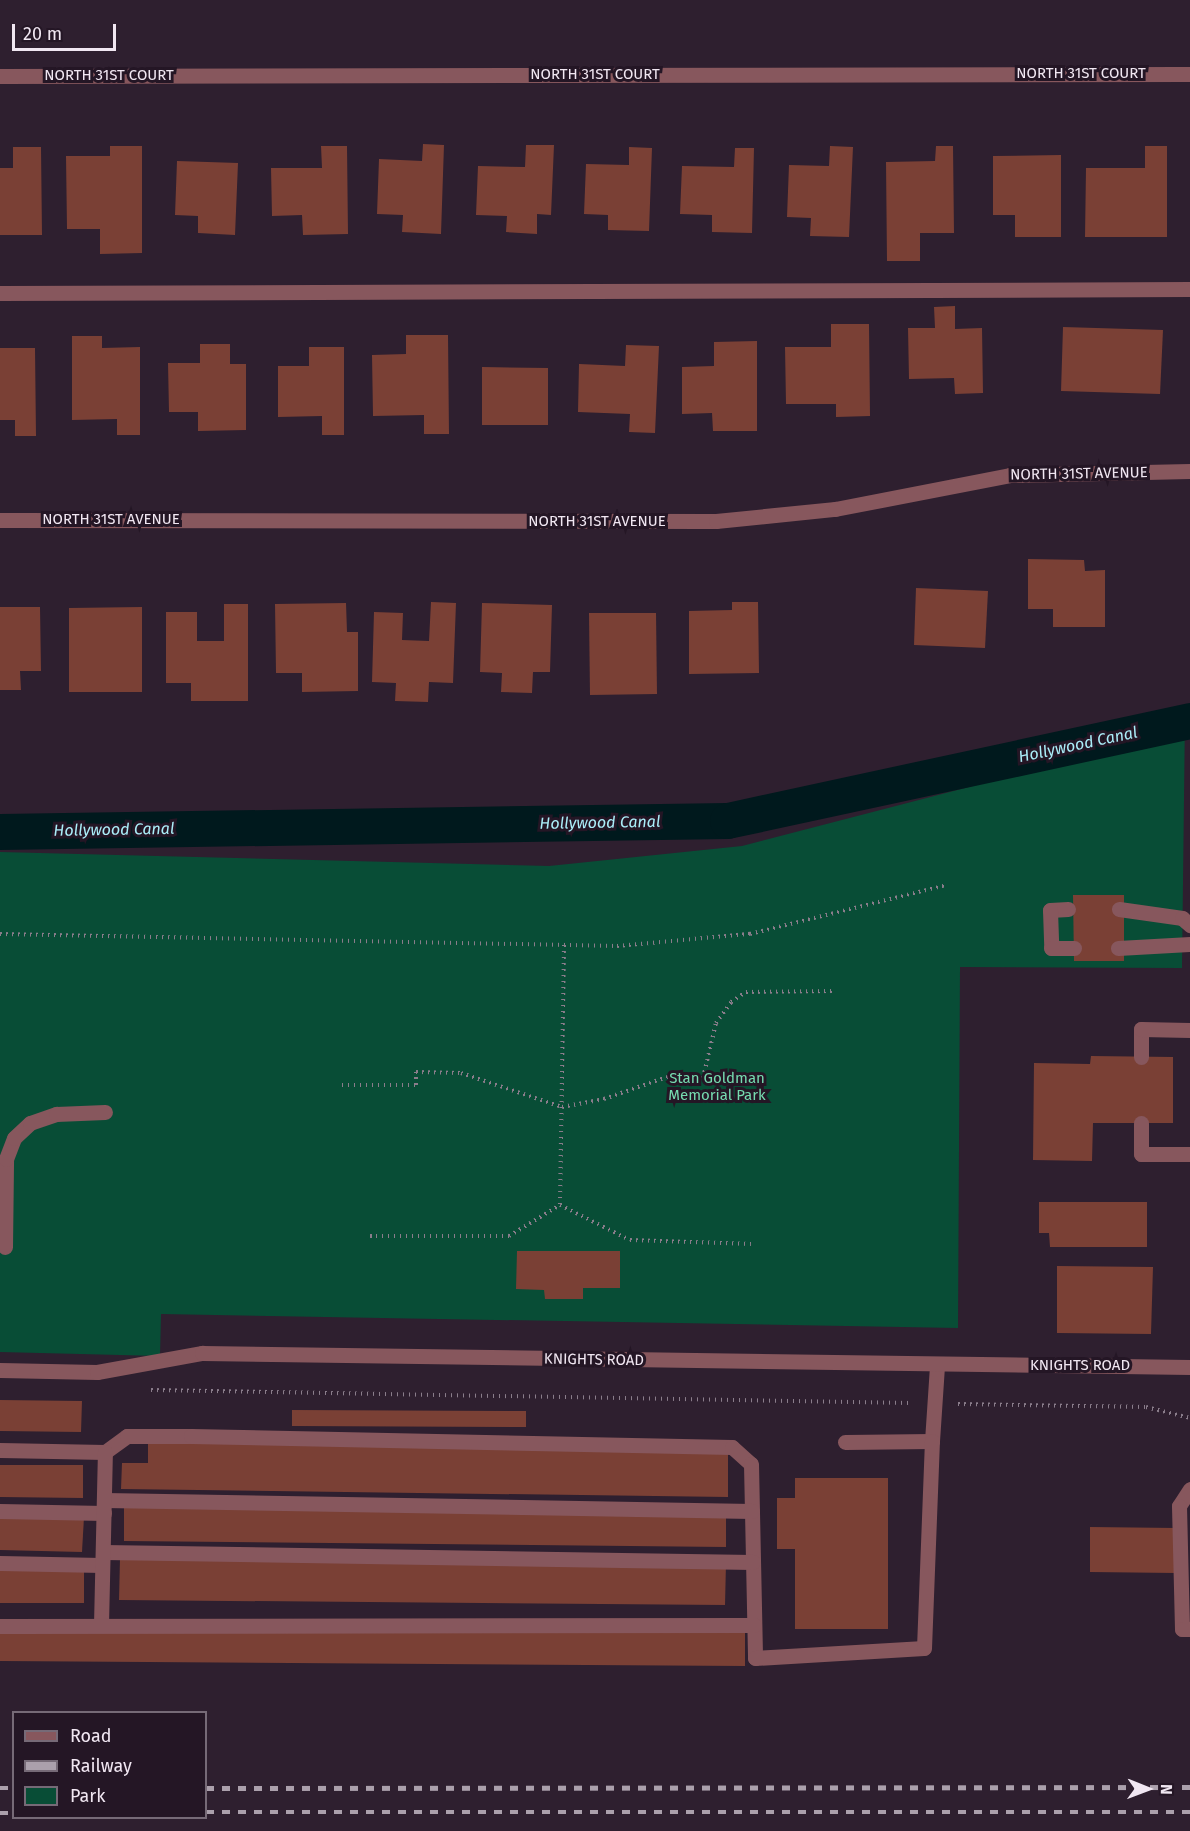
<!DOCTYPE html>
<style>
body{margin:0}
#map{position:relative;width:1190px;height:1831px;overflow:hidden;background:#2e1f2f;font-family:"Fira Sans",sans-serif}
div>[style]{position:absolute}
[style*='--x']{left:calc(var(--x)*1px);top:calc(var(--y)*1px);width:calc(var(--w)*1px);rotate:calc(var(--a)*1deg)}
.green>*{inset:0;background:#084d36}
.canal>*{height:36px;margin:-18px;padding:0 18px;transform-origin:18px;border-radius:18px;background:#00191d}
.building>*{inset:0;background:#7a4035}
.path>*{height:4px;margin-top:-2px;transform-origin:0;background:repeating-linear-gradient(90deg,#8a7d8b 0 1.5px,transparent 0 6px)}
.lane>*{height:15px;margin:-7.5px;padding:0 7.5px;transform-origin:7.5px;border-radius:7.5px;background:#87575d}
.street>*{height:15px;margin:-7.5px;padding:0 7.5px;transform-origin:7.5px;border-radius:7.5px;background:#87575d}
.rail>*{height:4.5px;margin-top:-2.25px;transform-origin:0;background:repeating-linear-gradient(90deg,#aba0ac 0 8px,transparent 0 16px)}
span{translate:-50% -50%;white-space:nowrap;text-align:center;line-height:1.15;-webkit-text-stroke:6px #241625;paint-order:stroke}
.street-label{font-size:15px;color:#f1e7f2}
.park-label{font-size:15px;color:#76dbb0}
.water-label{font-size:16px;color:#abeef9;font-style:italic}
.legend{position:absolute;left:12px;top:1711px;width:195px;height:108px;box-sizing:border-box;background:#241625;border:2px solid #766a77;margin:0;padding:8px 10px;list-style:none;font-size:18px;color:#f1e7f2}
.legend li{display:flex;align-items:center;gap:12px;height:30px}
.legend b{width:30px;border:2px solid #766a77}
.north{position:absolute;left:1118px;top:1759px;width:60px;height:60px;-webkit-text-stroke:4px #241625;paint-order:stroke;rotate:91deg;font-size:16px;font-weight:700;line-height:24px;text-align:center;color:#f1e7f2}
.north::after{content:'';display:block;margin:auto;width:21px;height:27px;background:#f1e7f2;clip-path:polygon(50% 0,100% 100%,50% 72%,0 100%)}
.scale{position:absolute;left:12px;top:24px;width:104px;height:27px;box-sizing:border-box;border:3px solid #f1e7f2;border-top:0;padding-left:8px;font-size:18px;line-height:21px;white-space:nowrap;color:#f1e7f2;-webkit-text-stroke:4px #241625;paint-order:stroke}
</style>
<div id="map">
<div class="green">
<i style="clip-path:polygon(1185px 715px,1182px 968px,960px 967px,958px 1328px,161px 1314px,160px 1356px,0 1352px,0 852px,549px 866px,742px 846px,1054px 765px,1146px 724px)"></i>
</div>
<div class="canal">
<i style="--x:0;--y:832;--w:728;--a:-0.87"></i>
<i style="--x:728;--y:821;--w:473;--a:-12.2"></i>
</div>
<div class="building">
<i style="clip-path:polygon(423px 144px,444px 145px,441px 234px,402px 232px,403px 215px,377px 214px,379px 159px,422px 161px)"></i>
<i style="clip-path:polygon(526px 145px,554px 145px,551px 215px,537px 214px,537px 234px,506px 232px,507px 216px,476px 215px,478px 166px,525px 167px)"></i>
<i style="clip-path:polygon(110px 146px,142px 146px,142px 253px,100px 254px,100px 229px,67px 229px,66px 156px,110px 156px)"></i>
<i style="clip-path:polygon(321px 146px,347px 146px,348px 234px,303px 235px,302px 215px,272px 216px,271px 168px,322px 168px)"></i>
<i style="clip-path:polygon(830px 146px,853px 147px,849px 237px,810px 236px,811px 218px,787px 217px,789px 165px,829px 166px)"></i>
<i style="clip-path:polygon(936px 146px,953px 146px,954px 233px,920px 233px,920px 261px,887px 261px,886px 162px,935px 161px)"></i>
<i style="clip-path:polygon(1145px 146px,1167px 146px,1167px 237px,1085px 237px,1086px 168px,1145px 168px)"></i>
<i style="clip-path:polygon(13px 147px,41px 147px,42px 235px,0 235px,0 168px,13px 168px)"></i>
<i style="clip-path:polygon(629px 147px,652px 148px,649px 231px,608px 230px,608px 215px,584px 214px,586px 164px,629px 165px)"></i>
<i style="clip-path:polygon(735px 148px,754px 148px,752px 233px,712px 232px,712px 215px,680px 214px,682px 166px,734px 167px)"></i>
<i style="clip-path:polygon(1061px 155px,1061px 237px,1015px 237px,1015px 215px,993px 215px,993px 156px)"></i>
<i style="clip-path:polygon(177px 161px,238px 163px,235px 235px,198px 233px,198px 216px,175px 215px)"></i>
<i style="clip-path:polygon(955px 306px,955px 329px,982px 328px,983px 393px,955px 394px,954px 378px,909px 379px,908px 328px,935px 328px,934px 307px)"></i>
<i style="clip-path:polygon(831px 324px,869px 324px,870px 416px,836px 417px,836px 404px,786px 404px,785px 347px,831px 347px)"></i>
<i style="clip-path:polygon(1063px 327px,1163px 330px,1160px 394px,1061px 391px)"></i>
<i style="clip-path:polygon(406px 335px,448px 335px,449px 434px,424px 434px,424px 415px,373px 416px,372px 355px,406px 354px)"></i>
<i style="clip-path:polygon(72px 336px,102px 336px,102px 348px,140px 347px,140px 435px,117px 435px,117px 419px,72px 420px)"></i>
<i style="clip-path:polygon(757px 341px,757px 431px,713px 431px,712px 413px,682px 414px,682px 367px,714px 366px,714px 342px)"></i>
<i style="clip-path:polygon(200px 344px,230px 344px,230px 364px,246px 364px,246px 430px,198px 431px,198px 412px,169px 412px,168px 363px,200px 363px)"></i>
<i style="clip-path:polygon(626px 345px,659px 346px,655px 433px,629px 432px,630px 414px,578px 412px,579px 364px,625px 366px)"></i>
<i style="clip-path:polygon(309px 347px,344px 347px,344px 435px,322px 435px,322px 416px,278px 417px,278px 366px,309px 366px)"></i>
<i style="clip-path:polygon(0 348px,35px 348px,36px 436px,15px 436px,15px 420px,0 420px)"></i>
<i style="clip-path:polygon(482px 367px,548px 368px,548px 425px,482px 425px)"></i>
<i style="clip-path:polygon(1028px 559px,1084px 560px,1085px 571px,1105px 570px,1105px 627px,1053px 627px,1053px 609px,1028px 609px)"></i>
<i style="clip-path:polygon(916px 588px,988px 591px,985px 648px,914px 645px)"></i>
<i style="clip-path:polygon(431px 602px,456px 603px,453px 683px,429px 682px,428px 702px,395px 701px,396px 683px,372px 682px,374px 612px,403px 613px,402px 640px,429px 641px)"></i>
<i style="clip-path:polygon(732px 602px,758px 602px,759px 673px,689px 674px,689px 611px,732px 610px)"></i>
<i style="clip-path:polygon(346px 603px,347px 632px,358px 632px,358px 691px,302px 692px,302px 673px,276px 673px,275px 604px)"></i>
<i style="clip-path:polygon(482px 603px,552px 605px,550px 672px,533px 672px,532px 693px,501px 692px,502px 673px,480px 672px)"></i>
<i style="clip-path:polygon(224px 604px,248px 604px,248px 701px,191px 701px,191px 683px,166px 683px,166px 612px,197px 612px,197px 641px,224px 641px)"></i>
<i style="clip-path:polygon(0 607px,40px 607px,41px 671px,20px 671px,21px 690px,0 690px)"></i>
<i style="clip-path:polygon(142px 607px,142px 692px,69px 692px,69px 608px)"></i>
<i style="clip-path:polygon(589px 613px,656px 613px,657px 694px,590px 695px)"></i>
<i style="clip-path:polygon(1073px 895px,1124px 895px,1124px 961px,1074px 961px)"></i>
<i style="clip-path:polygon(1091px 1056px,1173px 1057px,1173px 1123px,1093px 1123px,1092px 1161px,1033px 1160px,1034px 1063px,1090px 1064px)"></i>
<i style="clip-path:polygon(1039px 1202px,1147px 1202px,1147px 1247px,1050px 1247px,1049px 1233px,1039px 1233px)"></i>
<i style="clip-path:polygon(517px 1251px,620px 1251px,620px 1288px,583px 1288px,583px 1299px,545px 1299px,544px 1290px,516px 1289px)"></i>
<i style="clip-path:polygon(1057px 1266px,1153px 1267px,1151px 1334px,1057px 1333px)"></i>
<i style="clip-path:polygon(0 1400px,82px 1401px,81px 1432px,0 1431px)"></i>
<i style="clip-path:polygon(292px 1410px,526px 1411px,526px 1427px,292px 1426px)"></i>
<i style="clip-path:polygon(148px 1441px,728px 1449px,728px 1497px,121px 1489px,122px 1463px,148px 1463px)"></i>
<i style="clip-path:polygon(0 1465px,83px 1465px,83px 1498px,0 1497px)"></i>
<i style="clip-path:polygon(795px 1478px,888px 1478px,888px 1629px,795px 1629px,795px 1549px,777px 1549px,777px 1498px,795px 1498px)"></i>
<i style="clip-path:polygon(124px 1507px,726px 1514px,726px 1547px,124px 1541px)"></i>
<i style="clip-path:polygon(0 1515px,84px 1517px,82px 1552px,0 1550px)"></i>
<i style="clip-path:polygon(1090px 1527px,1177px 1528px,1176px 1573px,1090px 1572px)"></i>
<i style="clip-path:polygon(120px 1559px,726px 1563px,725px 1605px,119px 1600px)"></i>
<i style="clip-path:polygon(0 1566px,84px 1566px,84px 1603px,0 1603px)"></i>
<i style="clip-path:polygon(0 1628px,745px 1633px,745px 1666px,0 1661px)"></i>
</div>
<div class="path">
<i style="--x:0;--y:934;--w:617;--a:1.11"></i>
<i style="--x:617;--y:946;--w:134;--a:-5.2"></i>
<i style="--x:750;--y:934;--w:203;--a:-14"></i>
<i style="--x:564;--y:945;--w:260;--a:90.9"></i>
<i style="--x:560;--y:1205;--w:78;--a:26.6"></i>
<i style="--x:630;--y:1240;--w:121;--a:1.9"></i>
<i style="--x:342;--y:1085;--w:74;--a:0"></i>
<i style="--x:416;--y:1085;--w:13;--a:-90"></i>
<i style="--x:416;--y:1072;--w:45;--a:1.3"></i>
<i style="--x:461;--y:1073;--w:107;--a:18.6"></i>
<i style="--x:562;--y:1107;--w:43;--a:-10.8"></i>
<i style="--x:604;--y:1099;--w:67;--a:-19.2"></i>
<i style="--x:667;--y:1077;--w:36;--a:2"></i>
<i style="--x:703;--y:1078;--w:57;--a:-76.7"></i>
<i style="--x:716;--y:1023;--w:26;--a:-54"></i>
<i style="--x:731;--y:1002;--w:18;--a:-34"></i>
<i style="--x:746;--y:992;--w:88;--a:-0.7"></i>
<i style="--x:370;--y:1236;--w:139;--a:0"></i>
<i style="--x:509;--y:1236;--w:60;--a:-31.3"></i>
<i style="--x:151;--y:1390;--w:760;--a:0.98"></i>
<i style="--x:958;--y:1404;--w:188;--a:0.9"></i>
<i style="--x:1146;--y:1407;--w:45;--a:14"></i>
</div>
<div class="lane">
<i style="--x:0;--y:293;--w:1190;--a:-0.19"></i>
<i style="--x:1068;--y:909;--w:18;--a:177"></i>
<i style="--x:1050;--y:910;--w:38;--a:88"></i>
<i style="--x:1051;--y:948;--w:23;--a:0"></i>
<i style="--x:1119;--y:909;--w:64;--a:8.1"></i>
<i style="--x:1182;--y:918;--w:11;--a:41"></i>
<i style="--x:1118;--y:948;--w:72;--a:-3.2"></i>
<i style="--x:1141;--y:1057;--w:28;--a:-90"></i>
<i style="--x:1141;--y:1029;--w:49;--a:1.2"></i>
<i style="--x:1141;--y:1123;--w:31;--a:90"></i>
<i style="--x:1141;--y:1154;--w:49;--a:0"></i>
<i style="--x:5;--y:1247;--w:88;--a:-89.3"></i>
<i style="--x:6;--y:1159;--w:22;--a:-69"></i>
<i style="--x:14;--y:1138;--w:22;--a:-43"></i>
<i style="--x:30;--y:1123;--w:28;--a:-19"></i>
<i style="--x:56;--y:1114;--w:49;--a:-2.3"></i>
<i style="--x:845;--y:1442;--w:87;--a:-0.7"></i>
<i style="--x:932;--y:1441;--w:76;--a:-86.2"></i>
<i style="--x:0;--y:1450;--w:105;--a:1.1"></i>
<i style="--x:105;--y:1452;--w:27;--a:-36"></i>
<i style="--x:127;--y:1436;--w:64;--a:0"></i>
<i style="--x:191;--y:1436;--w:541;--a:1.16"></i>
<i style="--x:732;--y:1447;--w:25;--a:42"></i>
<i style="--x:751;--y:1464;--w:194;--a:88.8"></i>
<i style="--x:755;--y:1658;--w:169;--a:-3.4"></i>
<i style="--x:924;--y:1648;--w:207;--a:-87.8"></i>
<i style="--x:1190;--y:1489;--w:20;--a:123"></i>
<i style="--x:1179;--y:1506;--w:123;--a:88.6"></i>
<i style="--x:1182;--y:1629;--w:8;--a:0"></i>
<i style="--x:104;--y:1500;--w:648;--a:0.97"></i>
<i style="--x:0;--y:1511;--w:104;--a:1.1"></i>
<i style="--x:103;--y:1552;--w:650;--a:0.88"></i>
<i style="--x:0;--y:1563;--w:102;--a:1.1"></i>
<i style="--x:101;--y:1625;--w:173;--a:-88.7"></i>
<i style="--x:0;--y:1626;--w:754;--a:-0.08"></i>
</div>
<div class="street">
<i style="--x:0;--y:76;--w:1190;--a:-0.1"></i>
<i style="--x:0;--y:520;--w:716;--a:0.08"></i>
<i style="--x:716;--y:521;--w:120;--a:-5.8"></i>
<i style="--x:835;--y:509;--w:178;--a:-11"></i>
<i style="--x:1010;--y:475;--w:180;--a:-1.3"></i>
<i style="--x:0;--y:1370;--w:97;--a:1.2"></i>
<i style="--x:97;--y:1372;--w:107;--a:-10.3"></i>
<i style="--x:202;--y:1353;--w:988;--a:0.81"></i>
</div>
<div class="rail">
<i style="--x:0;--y:1788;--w:14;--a:0"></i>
<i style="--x:206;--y:1788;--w:984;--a:-0.06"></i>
<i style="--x:206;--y:1812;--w:984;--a:0"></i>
<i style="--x:0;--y:1813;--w:14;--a:0"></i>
</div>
<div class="street-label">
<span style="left:1081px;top:74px">NORTH 31ST COURT</span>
<span style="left:595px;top:75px">NORTH 31ST COURT</span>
<span style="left:109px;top:76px">NORTH 31ST COURT</span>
<span style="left:1079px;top:474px;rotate:-1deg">NORTH 31ST AVENUE</span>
<span style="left:111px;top:520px">NORTH 31ST AVENUE</span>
<span style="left:597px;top:522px">NORTH 31ST AVENUE</span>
<span style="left:594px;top:1360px;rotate:1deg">KNIGHTS ROAD</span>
<span style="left:1080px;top:1366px">KNIGHTS ROAD</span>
</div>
<div class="park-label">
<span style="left:717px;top:1087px">Stan Goldman<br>Memorial Park</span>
</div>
<div class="water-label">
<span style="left:1078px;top:745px;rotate:-12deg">Hollywood Canal</span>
<span style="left:600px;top:823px;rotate:-1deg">Hollywood Canal</span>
<span style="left:114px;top:830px;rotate:-1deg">Hollywood Canal</span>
</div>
<ul class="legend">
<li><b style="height:8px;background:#87575d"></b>Road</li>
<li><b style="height:8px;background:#aba0ac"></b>Railway</li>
<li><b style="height:16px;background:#084d36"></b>Park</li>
</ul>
<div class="north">N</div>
<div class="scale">20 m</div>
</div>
